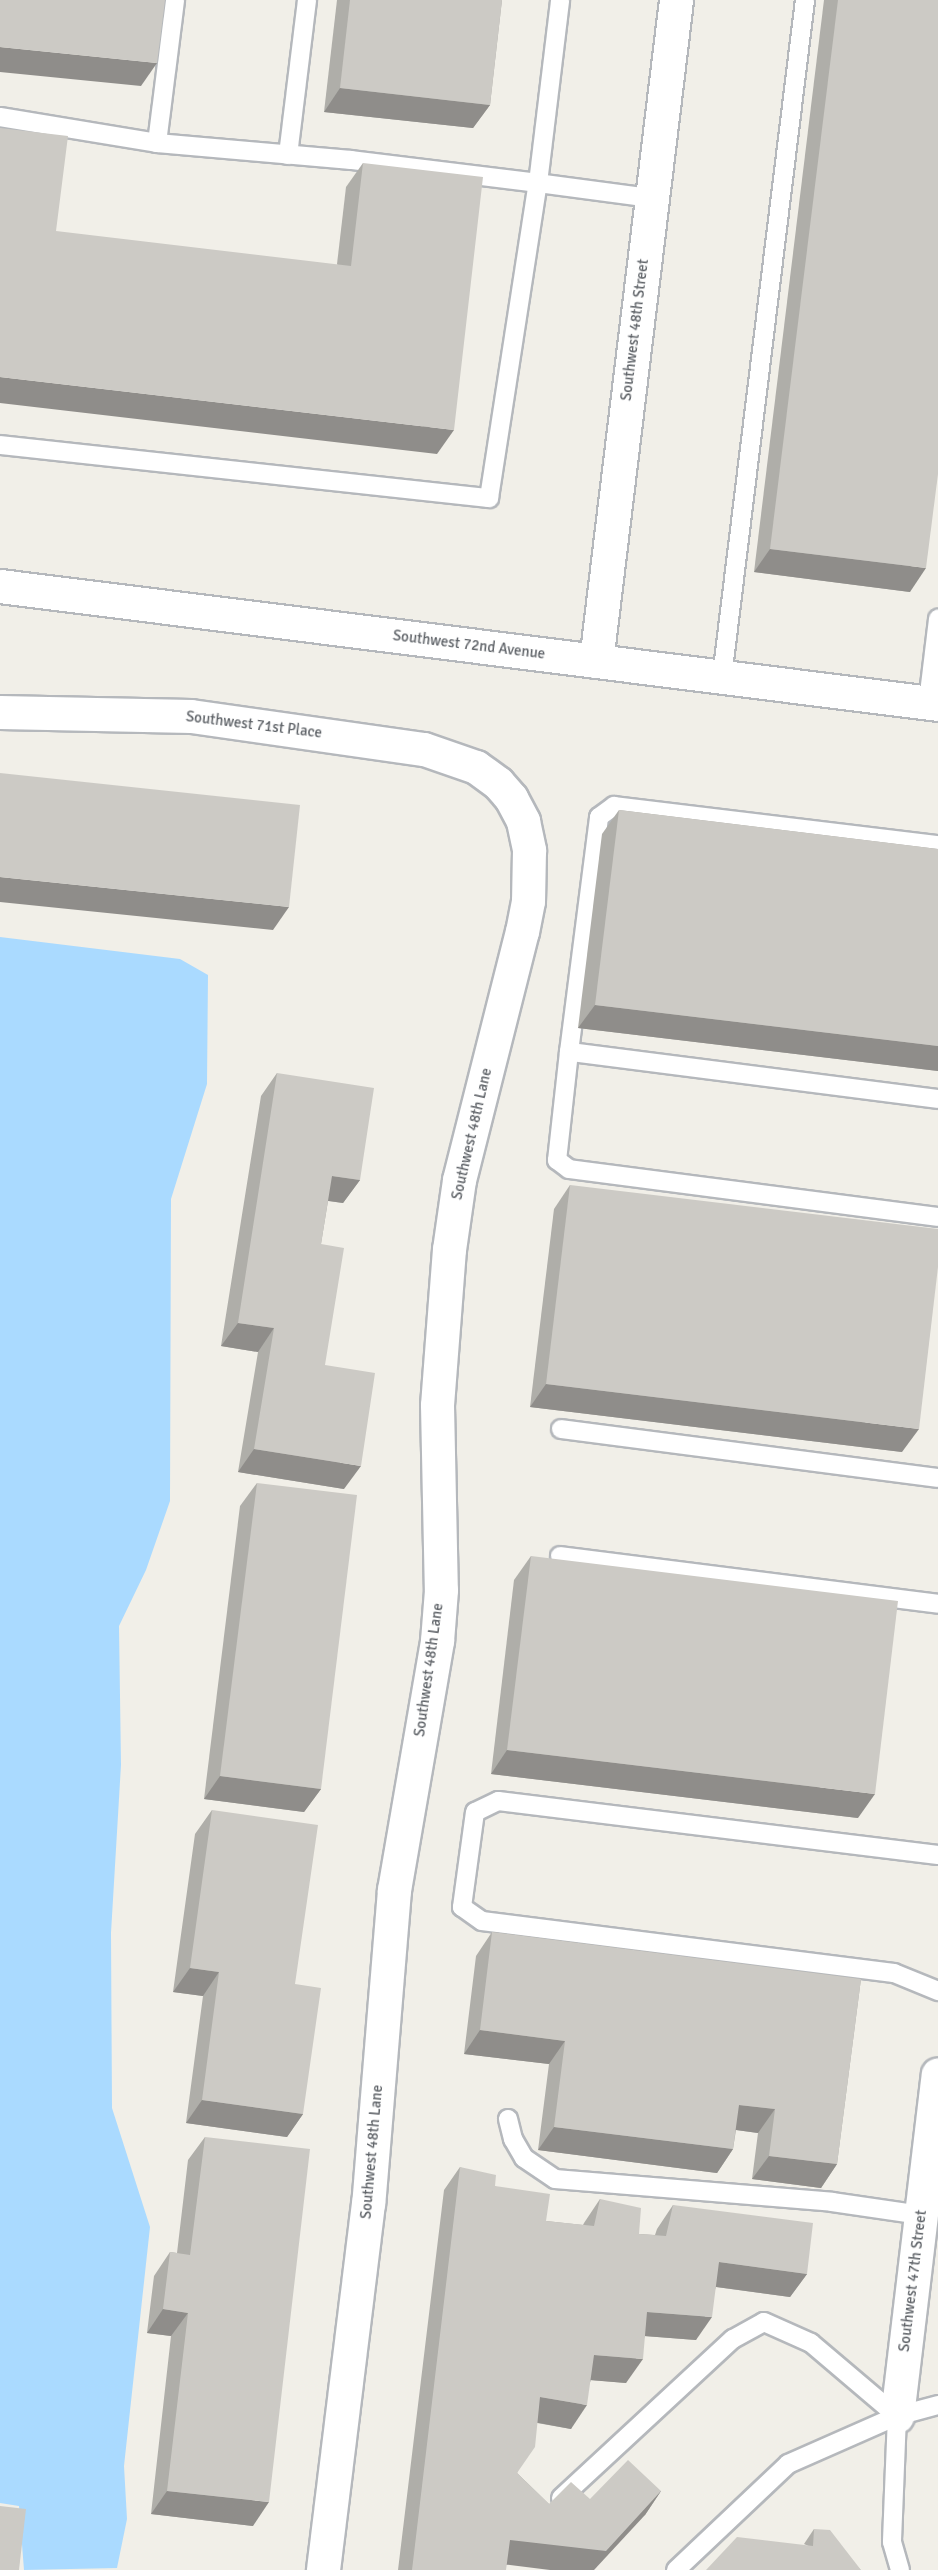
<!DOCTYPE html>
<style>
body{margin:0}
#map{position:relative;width:938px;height:2570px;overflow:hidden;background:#f1efe8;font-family:Signika,sans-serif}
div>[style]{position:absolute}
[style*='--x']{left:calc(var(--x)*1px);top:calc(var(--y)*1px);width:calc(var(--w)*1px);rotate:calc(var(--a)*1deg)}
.water>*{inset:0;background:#aadaff}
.roads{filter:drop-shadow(2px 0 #b5b8bc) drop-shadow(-2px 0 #b5b8bc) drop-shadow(0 2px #b5b8bc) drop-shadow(0 -2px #b5b8bc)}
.service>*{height:18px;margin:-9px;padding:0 9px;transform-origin:9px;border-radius:9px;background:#fff}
.minor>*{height:33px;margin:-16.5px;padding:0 16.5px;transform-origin:16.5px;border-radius:16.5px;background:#fff}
.tertiary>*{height:33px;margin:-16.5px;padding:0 16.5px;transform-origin:16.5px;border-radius:16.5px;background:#fff}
.wall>*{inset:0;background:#afaea9}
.shaded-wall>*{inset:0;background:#8f8d8a}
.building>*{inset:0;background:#cccac5}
span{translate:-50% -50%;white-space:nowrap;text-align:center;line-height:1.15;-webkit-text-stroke:4.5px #fff;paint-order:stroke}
.street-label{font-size:15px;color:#5f6368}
</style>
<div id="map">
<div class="water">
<i style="clip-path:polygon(0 937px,180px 959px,208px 975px,207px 1084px,171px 1199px,170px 1501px,146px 1570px,119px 1626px,121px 1765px,111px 1933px,112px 2108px,150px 2227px,124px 2466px,127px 2519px,117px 2568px,24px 2570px,19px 2506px,0 2503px)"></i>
</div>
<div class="roads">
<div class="service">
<i style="--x:0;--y:117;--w:159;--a:9.4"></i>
<i style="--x:157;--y:143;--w:195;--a:5"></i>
<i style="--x:351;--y:160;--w:188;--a:7"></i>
<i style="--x:538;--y:183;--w:184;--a:-83.1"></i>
<i style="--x:157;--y:143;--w:144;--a:-82.8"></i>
<i style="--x:288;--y:155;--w:156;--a:-83"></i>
<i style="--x:0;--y:445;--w:492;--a:6.2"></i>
<i style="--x:489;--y:498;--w:319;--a:-81.2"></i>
<i style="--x:538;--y:183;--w:113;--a:7.6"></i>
<i style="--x:722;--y:677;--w:682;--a:-83.01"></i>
<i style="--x:928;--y:702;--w:84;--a:-83.1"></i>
<i style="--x:569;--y:1052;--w:237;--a:-82.7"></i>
<i style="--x:599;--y:817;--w:19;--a:-36"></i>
<i style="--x:614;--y:806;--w:326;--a:6.9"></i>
<i style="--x:938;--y:1099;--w:372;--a:-172.7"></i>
<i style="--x:569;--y:1052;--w:109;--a:96.3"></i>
<i style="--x:557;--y:1160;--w:15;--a:37"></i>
<i style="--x:569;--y:1169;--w:372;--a:7.4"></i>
<i style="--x:561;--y:1429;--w:380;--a:7.4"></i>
<i style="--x:560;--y:1556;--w:381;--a:7.2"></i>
<i style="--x:938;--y:1855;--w:443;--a:-173"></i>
<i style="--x:498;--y:1801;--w:25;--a:154"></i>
<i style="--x:475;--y:1812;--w:96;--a:97.8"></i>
<i style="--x:462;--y:1907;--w:24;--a:35"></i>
<i style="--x:482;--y:1921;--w:415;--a:7.2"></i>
<i style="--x:894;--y:1973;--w:48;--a:22.2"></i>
<i style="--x:508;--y:2119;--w:21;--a:76"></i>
<i style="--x:513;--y:2139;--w:22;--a:60"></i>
<i style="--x:524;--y:2158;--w:37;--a:34"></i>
<i style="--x:555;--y:2179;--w:278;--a:4.7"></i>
<i style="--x:832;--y:2202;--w:90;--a:8.3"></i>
<i style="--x:897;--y:2416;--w:126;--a:92.3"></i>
<i style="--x:892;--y:2542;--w:29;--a:74"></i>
<i style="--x:561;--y:2498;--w:234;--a:-42.8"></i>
<i style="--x:733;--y:2339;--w:35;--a:-29"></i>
<i style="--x:764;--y:2322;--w:51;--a:24.1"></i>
<i style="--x:811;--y:2343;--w:113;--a:40.3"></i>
<i style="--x:676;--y:2570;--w:154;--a:-43.4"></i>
<i style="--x:788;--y:2464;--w:119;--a:-23.8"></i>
<i style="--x:897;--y:2416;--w:42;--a:-15"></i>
</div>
<div class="minor">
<i style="--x:596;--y:661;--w:666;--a:-83.1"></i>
<i style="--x:0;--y:712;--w:191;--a:1.2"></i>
<i style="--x:191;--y:716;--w:235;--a:8.1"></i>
<i style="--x:424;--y:749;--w:55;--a:19.1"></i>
<i style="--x:476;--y:767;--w:27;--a:36"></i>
<i style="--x:498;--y:783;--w:20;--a:49"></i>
<i style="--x:511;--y:798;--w:26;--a:62"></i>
<i style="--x:523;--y:821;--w:30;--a:78"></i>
<i style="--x:529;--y:850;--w:51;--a:91.1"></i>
<i style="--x:528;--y:901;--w:31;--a:101"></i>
<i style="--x:522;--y:931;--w:257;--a:104.2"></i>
<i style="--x:459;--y:1180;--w:70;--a:98.2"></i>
<i style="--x:449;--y:1249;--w:156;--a:94.4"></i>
<i style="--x:437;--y:1405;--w:185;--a:88.8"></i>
<i style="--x:441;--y:1590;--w:51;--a:94.5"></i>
<i style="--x:437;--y:1641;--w:253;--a:99.8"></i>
<i style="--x:394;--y:1890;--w:314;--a:94.7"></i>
<i style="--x:368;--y:2203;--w:370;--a:97"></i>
<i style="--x:897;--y:2416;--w:344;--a:-83.2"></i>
</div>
<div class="tertiary">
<i style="--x:0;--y:586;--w:945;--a:7.17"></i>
</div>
</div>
<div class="wall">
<i style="clip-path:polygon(337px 0,502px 0,490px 105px,473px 128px,324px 112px)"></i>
<i style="clip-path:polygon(824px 0,938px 0,910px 592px,754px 572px)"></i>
<i style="clip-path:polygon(363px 163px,437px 454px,337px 264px,346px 187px)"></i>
<i style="clip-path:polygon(619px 810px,938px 849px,938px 1071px,578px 1028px,602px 834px)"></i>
<i style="clip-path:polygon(277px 1073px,360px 1180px,343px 1203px,328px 1201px,321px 1244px,325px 1365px,344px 1489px,238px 1472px,258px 1352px,221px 1346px,261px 1096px)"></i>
<i style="clip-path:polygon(570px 1185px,902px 1452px,530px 1407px,554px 1209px)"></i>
<i style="clip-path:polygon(257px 1483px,321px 1789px,304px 1812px,204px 1799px,240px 1506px)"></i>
<i style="clip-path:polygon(531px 1556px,858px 1818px,491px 1774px,514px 1580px)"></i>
<i style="clip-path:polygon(212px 1810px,295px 1984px,303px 2114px,287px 2137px,186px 2123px,203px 1996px,173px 1992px,195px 1834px)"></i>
<i style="clip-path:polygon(492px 1932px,861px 1979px,837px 2164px,821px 2188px,752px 2179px,758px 2133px,736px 2130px,733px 2149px,717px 2173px,538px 2150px,549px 2064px,464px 2054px,476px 1956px)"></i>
<i style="clip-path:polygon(205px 2137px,253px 2526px,151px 2514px,171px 2336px,147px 2333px,154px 2276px,170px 2252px,177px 2253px,188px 2160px)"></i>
<i style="clip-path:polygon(460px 2167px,495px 2186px,546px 2221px,583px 2225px,584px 2223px,600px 2199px,639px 2234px,655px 2235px,657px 2229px,673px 2205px,807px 2274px,790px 2297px,716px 2287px,696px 2340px,645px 2336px,626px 2383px,591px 2380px,571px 2429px,537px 2423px,517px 2473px,549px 2504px,661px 2491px,645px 2515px,506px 2565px,506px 2570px,398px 2570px,444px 2190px)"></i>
<i style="clip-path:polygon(814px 2529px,861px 2570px,804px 2544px)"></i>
</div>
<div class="shaded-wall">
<i style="clip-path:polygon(0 47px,157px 63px,141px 86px,0 72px)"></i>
<i style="clip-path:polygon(340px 88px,490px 105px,473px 128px,324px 112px)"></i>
<i style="clip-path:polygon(0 377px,454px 430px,437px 454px,0 403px)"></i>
<i style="clip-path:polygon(770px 549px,926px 568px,910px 592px,754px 572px)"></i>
<i style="clip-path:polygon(0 877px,289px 907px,273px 930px,0 902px)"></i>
<i style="clip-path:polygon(595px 1005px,938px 1046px,938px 1071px,578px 1028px)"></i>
<i style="clip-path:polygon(332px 1176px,360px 1180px,343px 1203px,316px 1199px)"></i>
<i style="clip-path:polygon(238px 1323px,274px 1328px,258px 1352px,221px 1346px)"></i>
<i style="clip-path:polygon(546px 1384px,919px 1429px,902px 1452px,530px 1407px)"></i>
<i style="clip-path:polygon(254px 1449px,361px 1466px,344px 1489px,238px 1472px)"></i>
<i style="clip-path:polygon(507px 1750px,875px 1794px,858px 1818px,491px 1774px)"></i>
<i style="clip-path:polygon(220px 1776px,321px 1789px,304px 1812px,204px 1799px)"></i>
<i style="clip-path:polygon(190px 1968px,219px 1972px,203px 1996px,173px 1992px)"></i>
<i style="clip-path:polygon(480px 2030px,565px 2041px,549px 2064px,464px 2054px)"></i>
<i style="clip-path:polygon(202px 2100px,303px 2114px,287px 2137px,186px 2123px)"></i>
<i style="clip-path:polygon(739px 2105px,775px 2109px,758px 2133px,722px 2128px)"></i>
<i style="clip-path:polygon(554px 2127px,733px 2149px,717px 2173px,538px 2150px)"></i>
<i style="clip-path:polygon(769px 2156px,837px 2164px,821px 2188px,752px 2179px)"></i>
<i style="clip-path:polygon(719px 2262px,807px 2274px,790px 2297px,702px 2285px)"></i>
<i style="clip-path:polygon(163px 2309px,188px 2313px,171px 2336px,147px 2333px)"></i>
<i style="clip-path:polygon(647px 2312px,712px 2317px,696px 2340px,631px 2335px)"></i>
<i style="clip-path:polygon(594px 2355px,643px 2359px,626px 2383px,577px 2379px)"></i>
<i style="clip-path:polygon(540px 2397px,587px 2405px,571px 2429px,523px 2420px)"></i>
<i style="clip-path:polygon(167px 2491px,269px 2502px,253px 2526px,151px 2514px)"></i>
<i style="clip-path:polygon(661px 2491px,645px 2515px,594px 2570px,550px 2570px,494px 2563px,510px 2540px)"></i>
</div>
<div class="building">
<i style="clip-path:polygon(0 0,165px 0,157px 63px,0 47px)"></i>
<i style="clip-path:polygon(350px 0,502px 0,490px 105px,340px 88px)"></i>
<i style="clip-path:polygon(838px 0,938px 0,938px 474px,926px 568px,770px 549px)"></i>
<i style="clip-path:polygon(0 128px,68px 136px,56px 231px,351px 266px,363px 163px,483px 177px,454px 430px,0 377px)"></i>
<i style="clip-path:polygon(0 773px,300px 805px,289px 907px,0 877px)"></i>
<i style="clip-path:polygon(619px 810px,938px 849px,938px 1046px,595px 1005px)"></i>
<i style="clip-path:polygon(277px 1073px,374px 1088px,360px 1180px,332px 1176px,321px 1244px,344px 1248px,325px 1365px,375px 1373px,361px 1466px,254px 1449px,274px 1328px,238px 1323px)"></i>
<i style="clip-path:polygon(570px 1185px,938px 1229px,938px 1267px,919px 1429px,546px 1384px)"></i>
<i style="clip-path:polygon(257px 1483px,357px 1495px,321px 1789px,220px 1776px)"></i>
<i style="clip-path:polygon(531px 1556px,898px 1601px,875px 1794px,507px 1750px)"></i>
<i style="clip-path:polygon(212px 1810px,318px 1825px,295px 1984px,321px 1988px,303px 2114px,202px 2100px,219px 1972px,190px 1968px)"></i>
<i style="clip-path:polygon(492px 1932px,861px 1979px,837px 2164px,769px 2156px,775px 2109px,739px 2105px,733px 2149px,554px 2127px,565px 2041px,480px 2030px)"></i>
<i style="clip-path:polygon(205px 2137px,310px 2149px,269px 2502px,167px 2491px,188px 2313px,163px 2309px,170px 2252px,190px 2255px)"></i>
<i style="clip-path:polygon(460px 2167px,496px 2175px,495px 2186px,550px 2194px,546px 2221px,594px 2226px,600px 2199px,641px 2208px,639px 2234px,666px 2236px,673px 2205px,813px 2223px,807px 2274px,719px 2262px,712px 2317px,647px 2312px,643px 2359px,594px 2355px,587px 2405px,540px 2397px,535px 2447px,517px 2473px,549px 2504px,571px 2482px,590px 2499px,628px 2460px,661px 2491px,606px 2551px,510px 2540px,506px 2570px,412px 2570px)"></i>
<i style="clip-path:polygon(0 2506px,26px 2509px,19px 2570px,0 2570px)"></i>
<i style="clip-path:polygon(814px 2529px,830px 2530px,861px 2570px,706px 2570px,737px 2537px,813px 2546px)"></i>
</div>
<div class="street-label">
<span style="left:635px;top:330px;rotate:-83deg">Southwest 48th Street</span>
<span style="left:469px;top:645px;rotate:7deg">Southwest 72nd Avenue</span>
<span style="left:254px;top:725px;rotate:7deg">Southwest 71st Place</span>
<span style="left:472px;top:1134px;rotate:-77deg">Southwest 48th Lane</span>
<span style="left:429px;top:1670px;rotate:-82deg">Southwest 48th Lane</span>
<span style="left:372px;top:2152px;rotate:-85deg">Southwest 48th Lane</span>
<span style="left:913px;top:2281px;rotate:-83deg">Southwest 47th Street</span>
</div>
</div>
